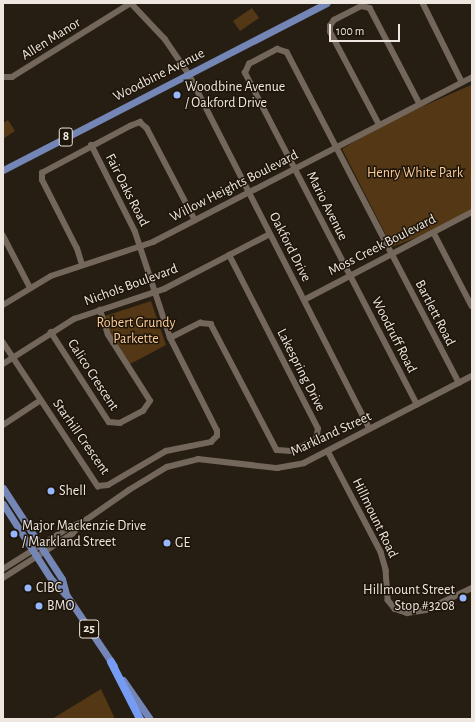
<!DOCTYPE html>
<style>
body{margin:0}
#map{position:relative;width:475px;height:722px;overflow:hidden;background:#271e13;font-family:"Alegreya Sans",sans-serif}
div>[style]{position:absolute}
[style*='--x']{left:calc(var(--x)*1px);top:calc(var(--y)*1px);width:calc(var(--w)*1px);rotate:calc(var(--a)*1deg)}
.green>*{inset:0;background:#543714}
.minor>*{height:5.5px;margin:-2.75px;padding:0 2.75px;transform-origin:2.75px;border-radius:2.75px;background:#73675b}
.major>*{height:7px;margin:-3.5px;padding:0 3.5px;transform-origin:3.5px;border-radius:3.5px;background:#7486b6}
.highway>*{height:8px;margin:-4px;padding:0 4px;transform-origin:4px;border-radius:4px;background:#759bf3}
.dots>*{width:11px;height:11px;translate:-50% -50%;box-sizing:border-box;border:2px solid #1e150a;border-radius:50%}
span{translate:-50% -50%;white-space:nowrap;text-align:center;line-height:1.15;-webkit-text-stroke:3px #1e150a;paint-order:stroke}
.shield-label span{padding:1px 3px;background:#1e150a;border:1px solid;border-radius:3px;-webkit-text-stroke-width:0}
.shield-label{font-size:13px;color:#eee7e0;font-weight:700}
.street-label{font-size:14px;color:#eee7e0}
.poi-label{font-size:14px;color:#eee7e0}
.left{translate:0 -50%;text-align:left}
.right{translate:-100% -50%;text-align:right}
.park-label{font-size:14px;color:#fccc98}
.frame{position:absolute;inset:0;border:4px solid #eee7e0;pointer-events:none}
.scale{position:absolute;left:329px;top:24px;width:71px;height:18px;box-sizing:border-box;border:2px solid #eee7e0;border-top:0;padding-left:5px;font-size:12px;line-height:14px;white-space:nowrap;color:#eee7e0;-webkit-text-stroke:3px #1e150a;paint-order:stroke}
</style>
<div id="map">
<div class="green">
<i style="clip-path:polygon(252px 8px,259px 18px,240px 31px,233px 21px)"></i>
<i style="clip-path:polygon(471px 85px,472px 209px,426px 234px,392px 247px,342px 149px,385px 123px)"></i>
<i style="clip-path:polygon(8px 120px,15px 131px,3px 139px,3px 123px)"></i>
<i style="clip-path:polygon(151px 301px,166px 345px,130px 364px,111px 335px,105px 316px)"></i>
<i style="clip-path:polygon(101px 689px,115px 719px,52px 719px)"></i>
</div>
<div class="minor">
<i style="--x:131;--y:3;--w:50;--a:46.6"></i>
<i style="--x:165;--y:39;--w:42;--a:55.6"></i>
<i style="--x:189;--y:74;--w:398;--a:63"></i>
<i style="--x:423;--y:3;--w:88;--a:63.7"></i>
<i style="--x:3;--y:77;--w:9;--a:0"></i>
<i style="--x:12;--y:77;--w:140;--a:-31.9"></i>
<i style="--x:379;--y:125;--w:105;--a:-117.8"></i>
<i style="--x:330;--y:32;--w:6;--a:-90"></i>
<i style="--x:330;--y:26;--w:7;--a:-56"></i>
<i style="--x:334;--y:20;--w:31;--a:-27"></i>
<i style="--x:362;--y:6;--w:8;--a:14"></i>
<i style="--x:370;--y:8;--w:108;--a:62.5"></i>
<i style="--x:434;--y:233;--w:82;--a:62.5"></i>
<i style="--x:3;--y:235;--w:59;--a:62.6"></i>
<i style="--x:82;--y:265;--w:17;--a:-107"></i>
<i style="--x:77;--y:249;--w:77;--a:-116.9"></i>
<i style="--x:42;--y:180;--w:7;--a:-90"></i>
<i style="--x:42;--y:173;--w:100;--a:-28.1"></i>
<i style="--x:130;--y:126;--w:11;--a:-22"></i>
<i style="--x:140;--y:122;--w:9;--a:41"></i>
<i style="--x:147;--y:128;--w:104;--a:62.4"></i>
<i style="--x:304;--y:300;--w:190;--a:-27.6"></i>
<i style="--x:3;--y:305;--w:56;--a:-31.1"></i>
<i style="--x:51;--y:276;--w:108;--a:-18.4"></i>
<i style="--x:153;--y:242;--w:359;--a:-27.3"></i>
<i style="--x:51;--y:332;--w:107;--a:57.2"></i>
<i style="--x:109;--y:422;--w:11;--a:5"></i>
<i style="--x:120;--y:423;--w:26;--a:-28"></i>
<i style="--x:143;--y:411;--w:12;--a:-55"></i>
<i style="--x:150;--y:401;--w:78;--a:-122.5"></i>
<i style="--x:108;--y:335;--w:26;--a:-108"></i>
<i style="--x:170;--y:338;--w:34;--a:-27"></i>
<i style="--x:200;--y:323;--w:11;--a:5"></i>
<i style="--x:211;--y:324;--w:142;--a:62.4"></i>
<i style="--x:277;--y:450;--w:14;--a:4"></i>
<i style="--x:291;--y:451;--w:27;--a:-24"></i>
<i style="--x:316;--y:440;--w:11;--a:-80"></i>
<i style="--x:318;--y:429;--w:195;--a:-117.1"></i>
<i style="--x:3;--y:342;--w:173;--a:56.6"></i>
<i style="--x:98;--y:486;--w:10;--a:-6"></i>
<i style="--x:108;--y:485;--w:67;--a:-30.4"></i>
<i style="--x:166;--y:451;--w:46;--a:-11.3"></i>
<i style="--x:211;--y:442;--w:8;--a:-45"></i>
<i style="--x:217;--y:436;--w:5;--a:-90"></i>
<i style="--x:217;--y:431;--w:104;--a:-116.8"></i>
<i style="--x:170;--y:338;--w:112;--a:-108.3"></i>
<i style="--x:135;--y:232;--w:97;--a:-116.8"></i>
<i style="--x:3;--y:364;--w:84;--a:-32.4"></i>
<i style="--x:74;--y:319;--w:95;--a:-18.4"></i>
<i style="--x:164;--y:289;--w:119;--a:-27.4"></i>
<i style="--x:417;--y:405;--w:374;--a:-117.4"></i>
<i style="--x:245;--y:73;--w:10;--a:-66"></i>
<i style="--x:249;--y:64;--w:32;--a:-28"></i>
<i style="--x:277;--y:49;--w:10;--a:17"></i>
<i style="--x:287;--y:52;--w:373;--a:62.5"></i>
<i style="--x:3;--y:425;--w:45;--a:-33.3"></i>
<i style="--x:328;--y:451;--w:114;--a:62.3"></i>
<i style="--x:381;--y:552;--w:19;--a:74"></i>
<i style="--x:386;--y:570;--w:30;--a:86"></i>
<i style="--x:388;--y:600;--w:11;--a:52"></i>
<i style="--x:395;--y:609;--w:13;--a:18"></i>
<i style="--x:407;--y:613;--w:19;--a:-9"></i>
<i style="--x:426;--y:610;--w:51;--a:-25.6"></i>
<i style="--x:3;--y:569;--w:77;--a:-32.2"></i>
<i style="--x:68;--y:528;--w:15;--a:-23"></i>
<i style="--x:3;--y:578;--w:82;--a:-32.5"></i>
<i style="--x:72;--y:534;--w:20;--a:-45"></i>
<i style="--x:86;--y:520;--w:52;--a:-34.9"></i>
<i style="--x:129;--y:490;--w:44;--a:-31.2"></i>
<i style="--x:167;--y:467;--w:32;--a:-14"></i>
<i style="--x:198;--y:459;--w:80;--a:6.5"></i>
<i style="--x:277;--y:468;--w:27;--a:-10"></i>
<i style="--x:304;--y:463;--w:189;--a:-27.4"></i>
</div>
<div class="major">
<i style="--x:3;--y:170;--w:364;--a:-27.3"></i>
<i style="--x:3;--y:488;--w:108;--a:57"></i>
<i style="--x:62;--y:579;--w:16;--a:75"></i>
<i style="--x:3;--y:504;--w:89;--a:57.4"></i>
<i style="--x:51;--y:579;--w:23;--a:47"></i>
<i style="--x:67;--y:596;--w:84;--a:56.1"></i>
<i style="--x:123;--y:680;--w:47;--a:55.3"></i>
</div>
<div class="highway">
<i style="--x:111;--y:662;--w:64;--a:63"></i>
</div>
<div class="dots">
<i style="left:177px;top:95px;background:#96b6fd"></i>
<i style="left:51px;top:491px;background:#96b6fd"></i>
<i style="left:14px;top:534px;background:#96b6fd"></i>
<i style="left:167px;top:543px;background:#96b6fd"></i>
<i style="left:28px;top:588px;background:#96b6fd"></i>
<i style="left:463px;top:598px;background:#96b6fd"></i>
<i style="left:39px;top:606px;background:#96b6fd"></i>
</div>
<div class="shield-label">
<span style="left:66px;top:137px">8</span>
<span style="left:89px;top:629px">25</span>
</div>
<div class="street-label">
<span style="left:51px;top:39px;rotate:-32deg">Allen Manor</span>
<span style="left:159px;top:75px;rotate:-27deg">Woodbine Avenue</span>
<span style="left:234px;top:186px;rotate:-27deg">Willow Heights Boulevard</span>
<span style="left:127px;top:190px;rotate:63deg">Fair Oaks Road</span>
<span style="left:327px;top:206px;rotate:63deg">Mario Avenue</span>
<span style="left:382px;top:245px;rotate:-27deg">Moss Creek Boulevard</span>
<span style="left:290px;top:247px;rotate:63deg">Oakford Drive</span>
<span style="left:131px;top:285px;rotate:-20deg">Nichols Boulevard</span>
<span style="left:435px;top:313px;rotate:63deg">Bartlett Road</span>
<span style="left:394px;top:335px;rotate:63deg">Woodruff Road</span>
<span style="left:301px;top:370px;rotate:63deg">Lakespring Drive</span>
<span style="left:93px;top:375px;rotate:57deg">Calico Crescent</span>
<span style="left:331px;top:434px;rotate:-25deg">Markland Street</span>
<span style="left:81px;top:437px;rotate:55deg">Starhill Crescent</span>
<span style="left:375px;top:518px;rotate:64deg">Hillmount Road</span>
</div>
<div class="poi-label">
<span class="left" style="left:185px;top:95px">Woodbine Avenue<br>/ Oakford Drive</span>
<span class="left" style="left:59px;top:491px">Shell</span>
<span class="left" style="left:22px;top:534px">Major Mackenzie Drive<br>/ Markland Street</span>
<span class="left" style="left:175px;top:543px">GE</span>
<span class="left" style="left:36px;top:588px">CIBC</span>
<span class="right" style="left:455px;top:598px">Hillmount Street<br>Stop #3208</span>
<span class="left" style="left:47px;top:606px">BMO</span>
</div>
<div class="park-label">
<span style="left:415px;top:173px">Henry White Park</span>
<span style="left:136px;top:331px">Robert Grundy<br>Parkette</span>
</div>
<div class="frame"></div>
<div class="scale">100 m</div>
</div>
